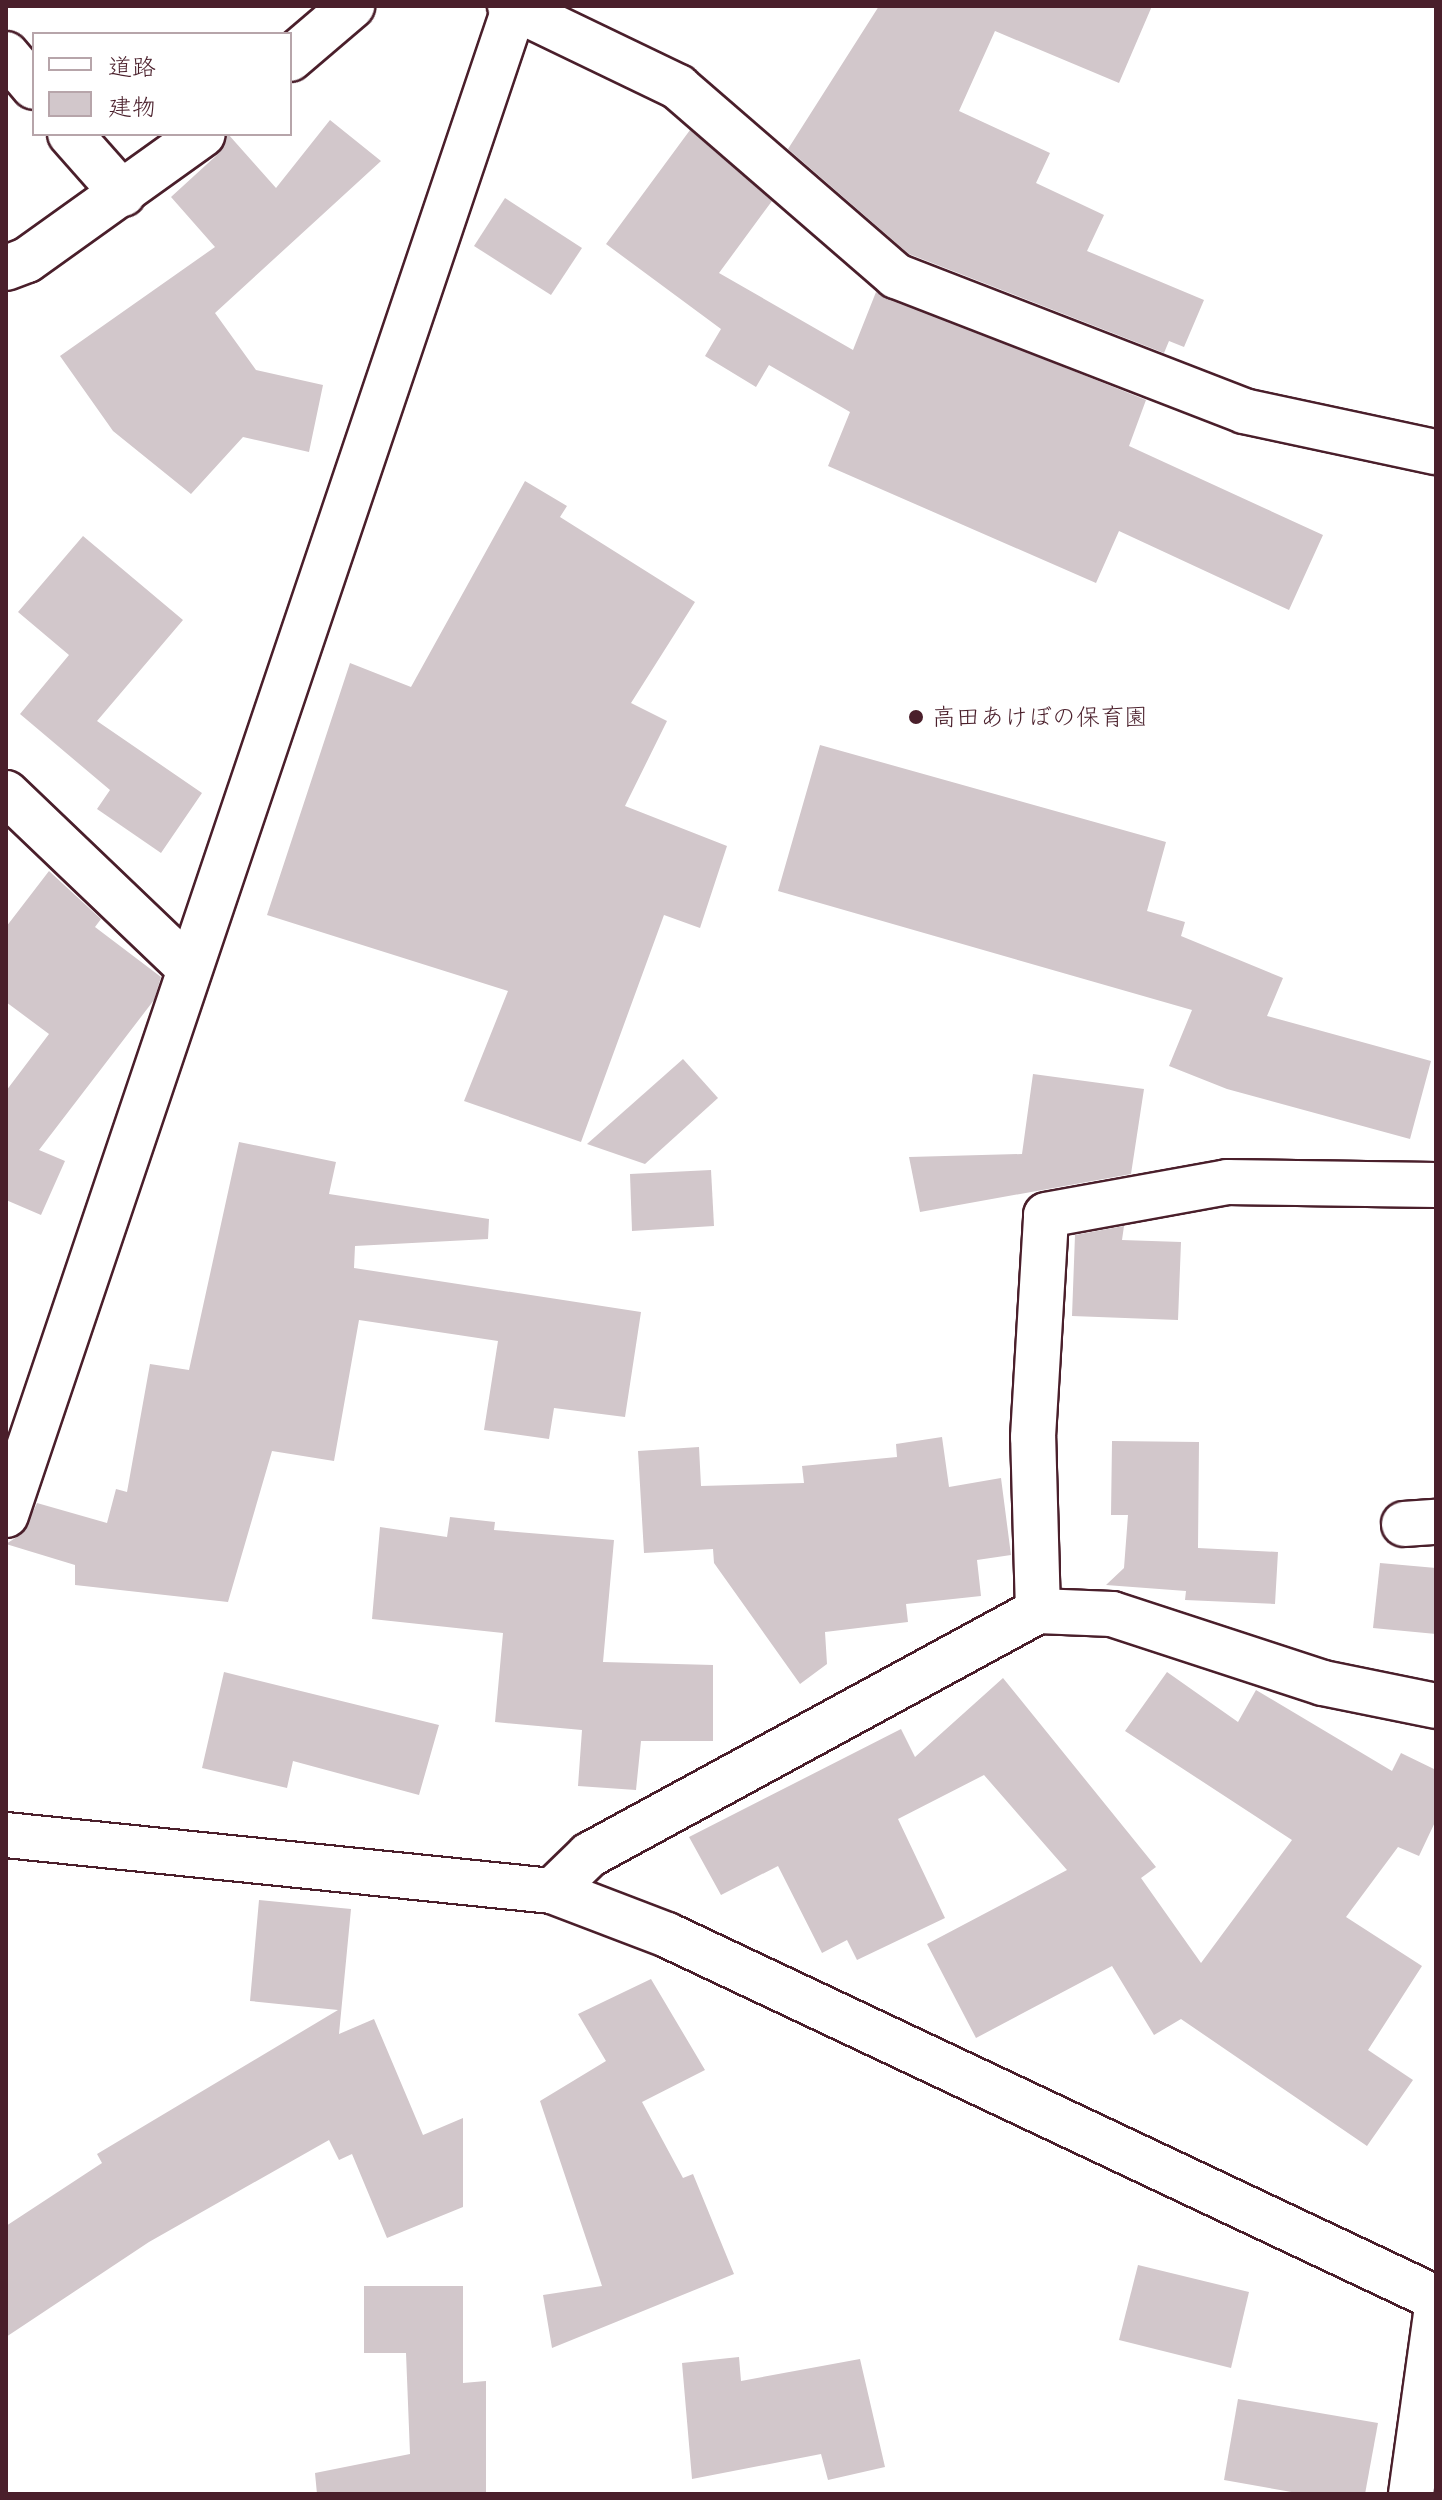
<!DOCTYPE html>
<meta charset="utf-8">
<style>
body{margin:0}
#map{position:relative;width:1442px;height:2500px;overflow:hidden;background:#fff;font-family:Delius,"Klee One",sans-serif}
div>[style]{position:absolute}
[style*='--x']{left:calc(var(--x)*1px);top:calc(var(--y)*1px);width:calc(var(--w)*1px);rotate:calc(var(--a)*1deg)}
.building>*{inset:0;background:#d2c7cb}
.roads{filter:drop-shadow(2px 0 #4a1f2b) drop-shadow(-2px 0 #4a1f2b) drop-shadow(0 2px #4a1f2b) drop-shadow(0 -2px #4a1f2b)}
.minor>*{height:44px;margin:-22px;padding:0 22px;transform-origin:22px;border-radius:22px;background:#fff}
.tertiary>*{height:44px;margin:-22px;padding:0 22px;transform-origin:22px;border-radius:22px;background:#fff}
.dots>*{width:22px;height:22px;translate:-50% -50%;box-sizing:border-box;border:4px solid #fff;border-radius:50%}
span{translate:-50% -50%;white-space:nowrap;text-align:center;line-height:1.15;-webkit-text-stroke:7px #fff;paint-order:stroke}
.poi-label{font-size:24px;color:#4a1f2b}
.left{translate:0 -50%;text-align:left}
.frame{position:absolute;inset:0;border:8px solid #4a1f2b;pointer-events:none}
.legend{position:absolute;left:32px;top:32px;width:260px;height:104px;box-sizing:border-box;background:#fff;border:2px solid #b7a5aa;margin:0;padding:10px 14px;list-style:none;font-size:24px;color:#4a1f2b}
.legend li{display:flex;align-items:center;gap:16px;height:40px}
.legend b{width:40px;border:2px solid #b7a5aa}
</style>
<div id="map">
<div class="building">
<i style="clip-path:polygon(879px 6px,1152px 6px,1119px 83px,995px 31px,959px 111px,1050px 153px,1036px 183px,1104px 215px,1087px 251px,1204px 300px,1184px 347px,1169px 341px,1164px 353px,909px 254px,788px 149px)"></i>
<i style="clip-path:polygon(330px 120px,381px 161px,215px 313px,256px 370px,323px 385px,309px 452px,243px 437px,191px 494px,113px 431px,60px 356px,215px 247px,171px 197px,218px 154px,228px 134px,276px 188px)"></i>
<i style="clip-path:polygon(690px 130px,772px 201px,719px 273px,853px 350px,876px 292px,1146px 400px,1129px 446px,1323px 535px,1289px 610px,1119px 531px,1096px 583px,828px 466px,850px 412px,769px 365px,756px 387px,705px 356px,721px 329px,606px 244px)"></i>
<i style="clip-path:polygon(505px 198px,582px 248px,551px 295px,474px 246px)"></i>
<i style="clip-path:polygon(525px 481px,567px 506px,560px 517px,695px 602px,631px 703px,667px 721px,625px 806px,727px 846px,700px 928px,664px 915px,581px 1142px,464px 1101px,508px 991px,267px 915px,350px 663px,411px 687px)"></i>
<i style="clip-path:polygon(83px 536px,183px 620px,97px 721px,202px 793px,161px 853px,97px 809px,110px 790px,20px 714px,69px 655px,18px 612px)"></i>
<i style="clip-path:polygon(820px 745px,1166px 842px,1147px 911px,1185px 922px,1181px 936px,1283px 978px,1267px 1016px,1431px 1061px,1410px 1139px,1227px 1089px,1169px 1066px,1192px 1010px,778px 891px)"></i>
<i style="clip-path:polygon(49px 871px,101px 919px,95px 927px,161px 977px,154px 1000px,39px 1150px,65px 1161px,41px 1215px,6px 1200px,6px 1091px,49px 1034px,6px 1002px,6px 927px)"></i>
<i style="clip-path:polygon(683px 1059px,718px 1098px,645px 1164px,587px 1144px)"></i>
<i style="clip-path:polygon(1033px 1074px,1144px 1089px,1131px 1174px,920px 1212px,909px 1157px,1022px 1154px)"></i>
<i style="clip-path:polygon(239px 1142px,336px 1162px,329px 1194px,489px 1219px,488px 1239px,355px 1246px,354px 1268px,641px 1312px,625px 1417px,554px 1408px,549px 1439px,484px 1430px,498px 1341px,359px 1320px,334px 1461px,272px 1451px,228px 1602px,75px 1585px,75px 1565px,6px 1544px,23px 1533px,37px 1503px,107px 1523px,116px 1489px,127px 1492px,150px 1364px,189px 1370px)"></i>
<i style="clip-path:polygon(711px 1170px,714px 1226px,632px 1231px,630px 1174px)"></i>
<i style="clip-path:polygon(1124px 1226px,1122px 1240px,1181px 1242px,1178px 1320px,1072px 1316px,1075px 1235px)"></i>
<i style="clip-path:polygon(942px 1437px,949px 1487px,1001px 1478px,1011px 1555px,977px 1560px,981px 1596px,906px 1604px,908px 1622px,825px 1632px,827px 1664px,800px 1684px,714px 1563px,713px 1549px,644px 1553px,638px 1451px,699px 1447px,701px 1486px,804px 1483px,802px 1466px,897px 1457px,896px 1444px)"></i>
<i style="clip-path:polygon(1112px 1441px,1199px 1442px,1198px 1548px,1278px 1552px,1275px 1604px,1185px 1600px,1186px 1591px,1106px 1585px,1124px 1568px,1128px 1515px,1111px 1515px)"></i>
<i style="clip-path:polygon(450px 1517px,495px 1522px,494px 1530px,614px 1540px,603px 1662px,713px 1665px,713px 1741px,641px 1741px,636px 1790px,578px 1786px,582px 1730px,495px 1722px,503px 1633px,372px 1619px,380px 1527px,447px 1537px)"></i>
<i style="clip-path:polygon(1380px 1563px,1436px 1568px,1436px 1634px,1373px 1628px)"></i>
<i style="clip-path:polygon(224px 1672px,439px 1725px,419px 1795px,293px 1761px,287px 1788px,202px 1768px)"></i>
<i style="clip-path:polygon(1167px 1672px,1238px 1722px,1256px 1690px,1392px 1771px,1401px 1753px,1436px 1770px,1436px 1820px,1419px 1856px,1398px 1847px,1346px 1917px,1422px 1966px,1368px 2050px,1413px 2080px,1367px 2146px,1181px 2019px,1154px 2035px,1112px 1966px,976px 2038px,927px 1944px,1067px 1870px,984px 1775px,898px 1819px,945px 1918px,857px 1960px,847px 1940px,822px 1953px,778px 1866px,721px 1895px,689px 1837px,901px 1729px,915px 1757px,1003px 1678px,1156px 1867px,1141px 1878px,1201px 1963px,1292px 1840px,1125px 1731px)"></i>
<i style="clip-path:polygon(259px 1900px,351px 1909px,339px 2034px,374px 2019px,423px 2135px,463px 2118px,463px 2207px,387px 2238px,352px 2154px,339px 2160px,329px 2140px,149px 2242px,6px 2337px,6px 2226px,102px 2163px,97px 2154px,338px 2010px,250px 2001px)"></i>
<i style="clip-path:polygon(651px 1979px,705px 2070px,642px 2102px,683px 2178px,693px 2174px,734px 2274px,552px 2348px,543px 2295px,602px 2286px,540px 2101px,606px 2061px,578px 2014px)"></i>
<i style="clip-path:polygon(1138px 2265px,1249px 2292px,1231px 2368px,1119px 2340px)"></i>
<i style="clip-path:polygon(364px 2286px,463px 2286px,463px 2383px,486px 2381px,486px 2494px,317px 2494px,315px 2473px,410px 2454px,406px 2353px,364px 2353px)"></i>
<i style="clip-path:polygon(739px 2357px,741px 2381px,860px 2359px,885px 2467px,828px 2480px,821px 2454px,692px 2479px,682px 2363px)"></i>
<i style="clip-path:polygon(1238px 2399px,1378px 2423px,1365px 2494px,1303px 2494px,1224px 2480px)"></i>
</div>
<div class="roads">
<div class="minor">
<i style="--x:510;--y:6;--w:187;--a:25.7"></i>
<i style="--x:678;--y:87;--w:289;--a:40.9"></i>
<i style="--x:896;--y:276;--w:373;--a:21.2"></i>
<i style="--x:1244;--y:411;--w:196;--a:12.1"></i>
<i style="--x:6;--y:54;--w:43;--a:49.7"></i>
<i style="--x:290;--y:59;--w:82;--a:-40.5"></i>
<i style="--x:70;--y:134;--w:80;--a:48.5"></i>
<i style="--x:6;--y:268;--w:22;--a:-21"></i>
<i style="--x:27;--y:260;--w:216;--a:-35.6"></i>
<i style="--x:6;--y:793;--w:253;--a:43.7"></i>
<i style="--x:1404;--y:1524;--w:32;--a:-4"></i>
<i style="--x:1038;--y:1611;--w:174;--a:-91.6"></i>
<i style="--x:1033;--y:1437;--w:222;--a:-86.6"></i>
<i style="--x:1046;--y:1215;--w:184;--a:-10.3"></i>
<i style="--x:1227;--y:1182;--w:209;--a:0.8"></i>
<i style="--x:552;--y:1891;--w:52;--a:-44.2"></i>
<i style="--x:589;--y:1855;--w:511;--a:-28.52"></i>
<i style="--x:1038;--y:1611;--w:74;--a:2.3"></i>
<i style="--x:1112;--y:1614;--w:222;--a:18.1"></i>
<i style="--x:1323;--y:1683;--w:115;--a:11.5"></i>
<i style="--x:1411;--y:2494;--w:182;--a:-82.1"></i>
</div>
<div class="tertiary">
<i style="--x:6;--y:1515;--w:1593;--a:-71.36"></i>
<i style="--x:6;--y:1835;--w:549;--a:5.86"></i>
<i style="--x:552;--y:1891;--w:123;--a:20.9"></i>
<i style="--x:667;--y:1935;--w:850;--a:25.27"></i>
</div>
</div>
<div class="dots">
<i style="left:916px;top:717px;background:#4a1f2b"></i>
</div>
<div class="poi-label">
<span class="left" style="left:932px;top:717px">高田あけぼの保育園</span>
</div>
<div class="frame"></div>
<ul class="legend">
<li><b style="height:10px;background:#fff"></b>道路</li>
<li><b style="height:22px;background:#d2c7cb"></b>建物</li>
</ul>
</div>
